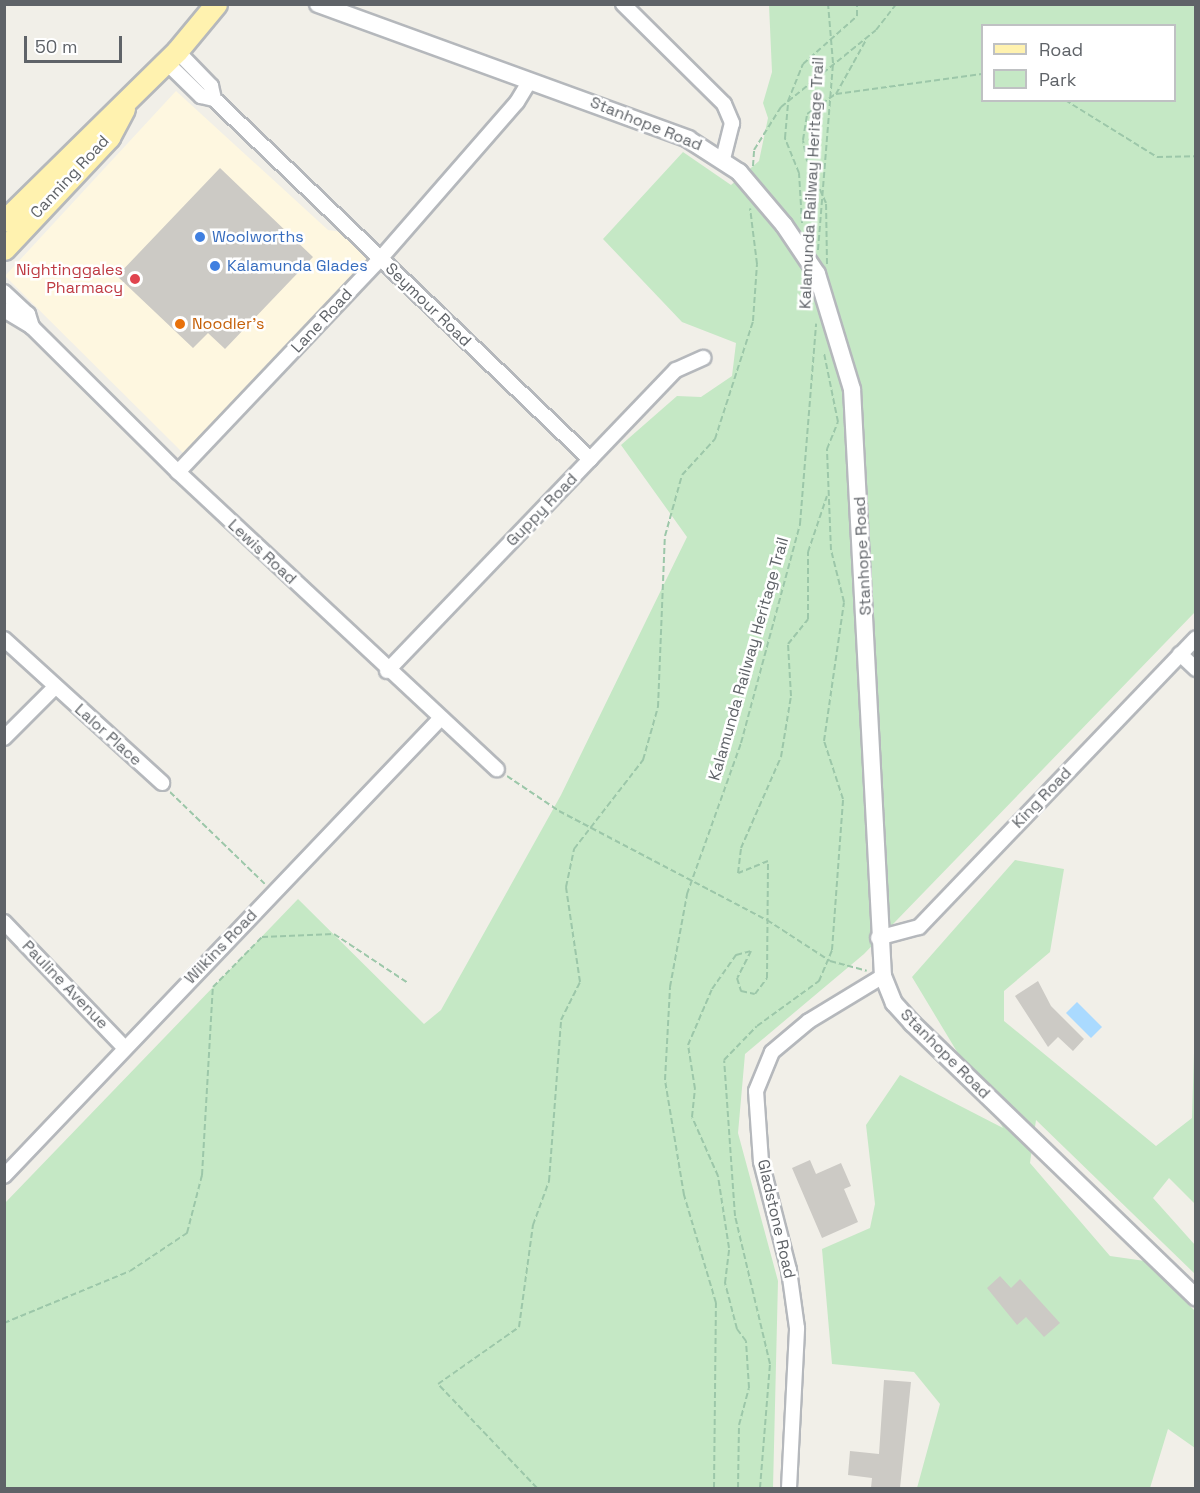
<!DOCTYPE html>
<style>
body{margin:0}
#map{position:relative;width:1200px;height:1493px;overflow:hidden;background:#f1efe8;font-family:"Space Grotesk",sans-serif}
div>[style]{position:absolute}
[style*='--x']{left:calc(var(--x)*1px);top:calc(var(--y)*1px);width:calc(var(--w)*1px);rotate:calc(var(--a)*1deg)}
.commercial>*{inset:0;background:#fef7e0}
.green>*{inset:0;background:#c5e8c5}
.water>*{inset:0;background:#aadaff}
.building>*{inset:0;background:#cccac5}
.path>*{height:2px;margin-top:-1px;transform-origin:0;background:repeating-linear-gradient(90deg,#9cc7a9 0 6px,transparent 0 9px)}
.roads{filter:drop-shadow(2px 0 #b5b8bc) drop-shadow(-2px 0 #b5b8bc) drop-shadow(0 2px #b5b8bc) drop-shadow(0 -2px #b5b8bc)}
.minor>*{height:14px;margin:-7px;padding:0 7px;transform-origin:7px;border-radius:7px;background:#fff}
.tertiary>*{height:16px;margin:-8px;padding:0 8px;transform-origin:8px;border-radius:8px;background:#fff}
.primary>*{height:21px;margin:-10.5px;padding:0 10.5px;transform-origin:10.5px;border-radius:10.5px;background:#fff2af}
.dots>*{width:16px;height:16px;translate:-50% -50%;box-sizing:border-box;border:3px solid #fff;border-radius:50%}
span{translate:-50% -50%;white-space:nowrap;text-align:center;line-height:1.15;-webkit-text-stroke:5px #fff;paint-order:stroke}
.street-label{font-size:16px;color:#5f6368}
.shop-label{font-size:16px;color:#366cbe}
.left{translate:0 -50%;text-align:left}
.health-label{font-size:16px;color:#be3a42}
.right{translate:-100% -50%;text-align:right}
.food-label{font-size:16px;color:#c56008}
.frame{position:absolute;inset:0;border:6px solid #5f6368;pointer-events:none}
.legend{position:absolute;left:981px;top:24px;width:195px;height:78px;box-sizing:border-box;background:#fff;border:2px solid #bfc1c3;margin:0;padding:8px 10px;list-style:none;font-size:18px;color:#5f6368}
.legend li{display:flex;align-items:center;gap:12px;height:30px}
.legend b{width:30px;border:2px solid #bfc1c3}
.scale{position:absolute;left:24px;top:36px;width:98px;height:27px;box-sizing:border-box;border:3px solid #5f6368;border-top:0;padding-left:8px;font-size:18px;line-height:21px;white-space:nowrap;color:#5f6368;-webkit-text-stroke:4px #fff;paint-order:stroke}
</style>
<div id="map">
<div class="commercial">
<i style="clip-path:polygon(176px 91px,328px 230px,342px 232px,372px 258px,184px 454px,5px 276px)"></i>
</div>
<div class="green">
<i style="clip-path:polygon(evenodd,769px 5px,1195px 5px,1195px 612px,864px 954px,745px 1054px,738px 1133px,778px 1281px,773px 1488px,5px 1488px,4px 1204px,298px 899px,424px 1024px,441px 1010px,561px 795px,687px 537px,621px 445px,677px 396px,701px 397px,732px 376px,736px 343px,682px 322px,603px 239px,683px 152px,731px 185px,759px 161px,768px 118px,763px 103px,772px 72px,769px 5px,982px 26px,1174px 26px,1174px 100px,982px 100px,982px 26px)"></i>
<i style="clip-path:polygon(1015px 860px,1064px 869px,1050px 952px,1004px 991px,1004px 1021px,1156px 1146px,1192px 1118px,1195px 1020px,1195px 1204px,1169px 1178px,1153px 1198px,1195px 1245px,1195px 1274px,1036px 1120px,1030px 1163px,1110px 1256px,1145px 1261px,1195px 1311px,1195px 1448px,1168px 1429px,1150px 1488px,917px 1488px,940px 1404px,914px 1372px,832px 1364px,822px 1249px,870px 1228px,875px 1204px,866px 1125px,900px 1075px,1003px 1128px,912px 977px)"></i>
</div>
<div class="water">
<i style="clip-path:polygon(1077px 1002px,1102px 1027px,1091px 1038px,1066px 1013px)"></i>
</div>
<div class="building">
<i style="clip-path:polygon(220px 168px,313px 257px,225px 349px,208px 333px,193px 348px,117px 276px)"></i>
<i style="clip-path:polygon(1038px 981px,1051px 1006px,1084px 1039px,1073px 1051px,1058px 1037px,1048px 1047px,1015px 996px)"></i>
<i style="clip-path:polygon(810px 1160px,816px 1174px,841px 1163px,851px 1186px,844px 1189px,858px 1222px,822px 1238px,792px 1168px)"></i>
<i style="clip-path:polygon(1000px 1276px,1011px 1288px,1020px 1279px,1060px 1323px,1044px 1337px,1026px 1317px,1017px 1325px,987px 1288px)"></i>
<i style="clip-path:polygon(884px 1380px,911px 1382px,900px 1488px,871px 1488px,872px 1478px,848px 1475px,850px 1451px,879px 1454px)"></i>
</div>
<div class="path">
<i style="--x:836;--y:94;--w:147;--a:-7.8"></i>
<i style="--x:1065;--y:100;--w:108;--a:31.8"></i>
<i style="--x:1157;--y:157;--w:39;--a:-1"></i>
<i style="--x:753;--y:166;--w:16;--a:-86"></i>
<i style="--x:754;--y:150;--w:51;--a:-57.9"></i>
<i style="--x:781;--y:107;--w:122;--a:-39"></i>
<i style="--x:876;--y:30;--w:33;--a:-52"></i>
<i style="--x:802;--y:223;--w:50;--a:-93.4"></i>
<i style="--x:799;--y:173;--w:38;--a:-112"></i>
<i style="--x:785;--y:138;--w:37;--a:-85"></i>
<i style="--x:788;--y:101;--w:40;--a:-68"></i>
<i style="--x:803;--y:64;--w:72;--a:-41.6"></i>
<i style="--x:857;--y:16;--w:12;--a:-90"></i>
<i style="--x:818;--y:250;--w:188;--a:-85.4"></i>
<i style="--x:833;--y:63;--w:59;--a:-94.8"></i>
<i style="--x:827;--y:264;--w:61;--a:-90.9"></i>
<i style="--x:826;--y:203;--w:46;--a:-114.3"></i>
<i style="--x:807;--y:161;--w:21;--a:-101"></i>
<i style="--x:803;--y:140;--w:26;--a:-81"></i>
<i style="--x:807;--y:114;--w:35;--a:-35"></i>
<i style="--x:836;--y:94;--w:62;--a:-60.9"></i>
<i style="--x:507;--y:776;--w:63;--a:33.9"></i>
<i style="--x:559;--y:811;--w:235;--a:27.7"></i>
<i style="--x:767;--y:920;--w:75;--a:33.1"></i>
<i style="--x:830;--y:961;--w:38;--a:15"></i>
<i style="--x:170;--y:792;--w:132;--a:44.1"></i>
<i style="--x:4;--y:1323;--w:136;--a:-22.4"></i>
<i style="--x:130;--y:1271;--w:69;--a:-33.7"></i>
<i style="--x:187;--y:1233;--w:60;--a:-75.5"></i>
<i style="--x:202;--y:1175;--w:188;--a:-86.7"></i>
<i style="--x:213;--y:987;--w:70;--a:-45.6"></i>
<i style="--x:262;--y:937;--w:72;--a:-2.4"></i>
<i style="--x:334;--y:934;--w:89;--a:33.5"></i>
<i style="--x:537;--y:1488;--w:144;--a:-133.6"></i>
<i style="--x:438;--y:1384;--w:99;--a:-35.1"></i>
<i style="--x:519;--y:1327;--w:103;--a:-82.2"></i>
<i style="--x:533;--y:1225;--w:47;--a:-70"></i>
<i style="--x:549;--y:1181;--w:161;--a:-85.7"></i>
<i style="--x:561;--y:1020;--w:42;--a:-63.4"></i>
<i style="--x:580;--y:982;--w:96;--a:-98.4"></i>
<i style="--x:566;--y:887;--w:39;--a:-78"></i>
<i style="--x:574;--y:849;--w:113;--a:-52.2"></i>
<i style="--x:643;--y:760;--w:55;--a:-74.2"></i>
<i style="--x:658;--y:707;--w:171;--a:-87.7"></i>
<i style="--x:665;--y:536;--w:63;--a:-74.4"></i>
<i style="--x:682;--y:475;--w:49;--a:-47.5"></i>
<i style="--x:715;--y:439;--w:124;--a:-72.1"></i>
<i style="--x:753;--y:321;--w:57;--a:-86"></i>
<i style="--x:757;--y:264;--w:56;--a:-97.1"></i>
<i style="--x:714;--y:1488;--w:185;--a:-89.4"></i>
<i style="--x:716;--y:1303;--w:113;--a:-106.5"></i>
<i style="--x:684;--y:1195;--w:117;--a:-99.4"></i>
<i style="--x:665;--y:1080;--w:93;--a:-86.9"></i>
<i style="--x:670;--y:987;--w:95;--a:-79.6"></i>
<i style="--x:687;--y:894;--w:160;--a:-70.3"></i>
<i style="--x:741;--y:743;--w:227;--a:-74.9"></i>
<i style="--x:800;--y:524;--w:201;--a:-85.4"></i>
<i style="--x:738;--y:1488;--w:63;--a:-89.1"></i>
<i style="--x:739;--y:1425;--w:38;--a:-75"></i>
<i style="--x:749;--y:1388;--w:47;--a:-93.7"></i>
<i style="--x:746;--y:1341;--w:15;--a:-127"></i>
<i style="--x:737;--y:1329;--w:48;--a:-104.6"></i>
<i style="--x:725;--y:1283;--w:35;--a:-83"></i>
<i style="--x:729;--y:1248;--w:73;--a:-98.7"></i>
<i style="--x:718;--y:1176;--w:64;--a:-113.8"></i>
<i style="--x:692;--y:1117;--w:28;--a:-84"></i>
<i style="--x:695;--y:1089;--w:45;--a:-99"></i>
<i style="--x:688;--y:1045;--w:61;--a:-66.8"></i>
<i style="--x:712;--y:989;--w:42;--a:-54.8"></i>
<i style="--x:736;--y:955;--w:16;--a:-15"></i>
<i style="--x:751;--y:951;--w:30;--a:117"></i>
<i style="--x:737;--y:978;--w:14;--a:73"></i>
<i style="--x:741;--y:991;--w:14;--a:12"></i>
<i style="--x:755;--y:994;--w:20;--a:-53"></i>
<i style="--x:767;--y:978;--w:117;--a:-89.5"></i>
<i style="--x:768;--y:861;--w:32;--a:158"></i>
<i style="--x:738;--y:873;--w:25;--a:-83"></i>
<i style="--x:741;--y:848;--w:99;--a:-66.3"></i>
<i style="--x:781;--y:757;--w:62;--a:-80.7"></i>
<i style="--x:791;--y:696;--w:52;--a:-93.3"></i>
<i style="--x:788;--y:644;--w:32;--a:-51"></i>
<i style="--x:808;--y:619;--w:67;--a:-90"></i>
<i style="--x:808;--y:552;--w:59;--a:-71.3"></i>
<i style="--x:760;--y:1488;--w:124;--a:-85.4"></i>
<i style="--x:770;--y:1364;--w:152;--a:-103.3"></i>
<i style="--x:735;--y:1216;--w:156;--a:-94"></i>
<i style="--x:724;--y:1060;--w:47;--a:-45.9"></i>
<i style="--x:757;--y:1026;--w:77;--a:-36"></i>
<i style="--x:819;--y:981;--w:34;--a:-67"></i>
<i style="--x:832;--y:950;--w:151;--a:-85.8"></i>
<i style="--x:843;--y:799;--w:61;--a:-108.1"></i>
<i style="--x:824;--y:741;--w:140;--a:-81.8"></i>
<i style="--x:844;--y:602;--w:54;--a:-104"></i>
<i style="--x:831;--y:550;--w:101;--a:-92.3"></i>
<i style="--x:827;--y:449;--w:29;--a:-68"></i>
<i style="--x:838;--y:422;--w:70;--a:-101.5"></i>
</div>
<div class="roads">
<div class="minor">
<i style="--x:623;--y:4;--w:142;--a:44.7"></i>
<i style="--x:724;--y:104;--w:21;--a:67"></i>
<i style="--x:732;--y:123;--w:36;--a:104"></i>
<i style="--x:177;--y:51;--w:49;--a:45.8"></i>
<i style="--x:211;--y:86;--w:13;--a:77"></i>
<i style="--x:166;--y:62;--w:49;--a:44.2"></i>
<i style="--x:201;--y:96;--w:13;--a:13"></i>
<i style="--x:214;--y:99;--w:521;--a:43.75"></i>
<i style="--x:4;--y:292;--w:33;--a:43"></i>
<i style="--x:28;--y:314;--w:14;--a:73"></i>
<i style="--x:32;--y:327;--w:206;--a:44.8"></i>
<i style="--x:178;--y:472;--w:436;--a:43"></i>
<i style="--x:4;--y:310;--w:33;--a:31"></i>
<i style="--x:178;--y:472;--w:294;--a:-46.5"></i>
<i style="--x:380;--y:259;--w:208;--a:-48.9"></i>
<i style="--x:517;--y:102;--w:23;--a:-59"></i>
<i style="--x:4;--y:639;--w:214;--a:42.3"></i>
<i style="--x:1180;--y:654;--w:22;--a:43"></i>
<i style="--x:387;--y:671;--w:417;--a:-46.2"></i>
<i style="--x:676;--y:370;--w:30;--a:-24"></i>
<i style="--x:4;--y:738;--w:72;--a:-45"></i>
<i style="--x:4;--y:922;--w:175;--a:46.2"></i>
<i style="--x:878;--y:938;--w:42;--a:-15"></i>
<i style="--x:919;--y:927;--w:400;--a:-46.2"></i>
<i style="--x:4;--y:1176;--w:630;--a:-46.35"></i>
<i style="--x:789;--y:1488;--w:160;--a:-87.1"></i>
<i style="--x:797;--y:1328;--w:59;--a:-97.9"></i>
<i style="--x:789;--y:1270;--w:112;--a:-104.5"></i>
<i style="--x:761;--y:1162;--w:71;--a:-94"></i>
<i style="--x:756;--y:1091;--w:42;--a:-67.7"></i>
<i style="--x:772;--y:1052;--w:48;--a:-40"></i>
<i style="--x:809;--y:1021;--w:87;--a:-31.3"></i>
</div>
<div class="tertiary">
<i style="--x:318;--y:4;--w:394;--a:20"></i>
<i style="--x:688;--y:139;--w:61;--a:32.9"></i>
<i style="--x:739;--y:172;--w:70;--a:49.7"></i>
<i style="--x:784;--y:225;--w:59;--a:56"></i>
<i style="--x:817;--y:274;--w:120;--a:73.1"></i>
<i style="--x:852;--y:389;--w:588;--a:86.98"></i>
<i style="--x:883;--y:976;--w:29;--a:68"></i>
<i style="--x:894;--y:1003;--w:27;--a:48"></i>
<i style="--x:912;--y:1023;--w:395;--a:44"></i>
</div>
<div class="primary">
<i style="--x:4;--y:221;--w:243;--a:-44.5"></i>
<i style="--x:177;--y:51;--w:61;--a:-50.3"></i>
<i style="--x:4;--y:249;--w:154;--a:-46.8"></i>
<i style="--x:109;--y:137;--w:32;--a:-62"></i>
</div>
</div>
<div class="dots">
<i style="left:200px;top:237px;background:#3f7fe0"></i>
<i style="left:215px;top:266px;background:#3f7fe0"></i>
<i style="left:135px;top:279px;background:#e0444e"></i>
<i style="left:180px;top:324px;background:#e8710a"></i>
</div>
<div class="street-label">
<span style="left:646px;top:124px;rotate:22deg">Stanhope Road</span>
<span style="left:70px;top:177px;rotate:-47deg">Canning Road</span>
<span style="left:812px;top:183px;rotate:-87deg">Kalamunda Railway Heritage Trail</span>
<span style="left:428px;top:305px;rotate:44deg">Seymour Road</span>
<span style="left:322px;top:321px;rotate:-47deg">Lane Road</span>
<span style="left:542px;top:510px;rotate:-46deg">Guppy Road</span>
<span style="left:262px;top:552px;rotate:43deg">Lewis Road</span>
<span style="left:863px;top:556px;rotate:-93deg">Stanhope Road</span>
<span style="left:749px;top:659px;rotate:-74deg">Kalamunda Railway Heritage Trail</span>
<span style="left:108px;top:735px;rotate:42deg">Lalor Place</span>
<span style="left:1042px;top:798px;rotate:-46deg">King Road</span>
<span style="left:221px;top:947px;rotate:-46deg">Wilkins Road</span>
<span style="left:65px;top:985px;rotate:46deg">Pauline Avenue</span>
<span style="left:945px;top:1054px;rotate:45deg">Stanhope Road</span>
<span style="left:776px;top:1219px;rotate:77deg">Gladstone Road</span>
</div>
<div class="shop-label">
<span class="left" style="left:212px;top:237px">Woolworths</span>
<span class="left" style="left:227px;top:266px">Kalamunda Glades</span>
</div>
<div class="health-label">
<span class="right" style="left:123px;top:279px">Nightinggales<br>Pharmacy</span>
</div>
<div class="food-label">
<span class="left" style="left:192px;top:324px">Noodler's</span>
</div>
<div class="frame"></div>
<ul class="legend">
<li><b style="height:8px;background:#fff2af"></b>Road</li>
<li><b style="height:16px;background:#c5e8c5"></b>Park</li>
</ul>
<div class="scale">50 m</div>
</div>
